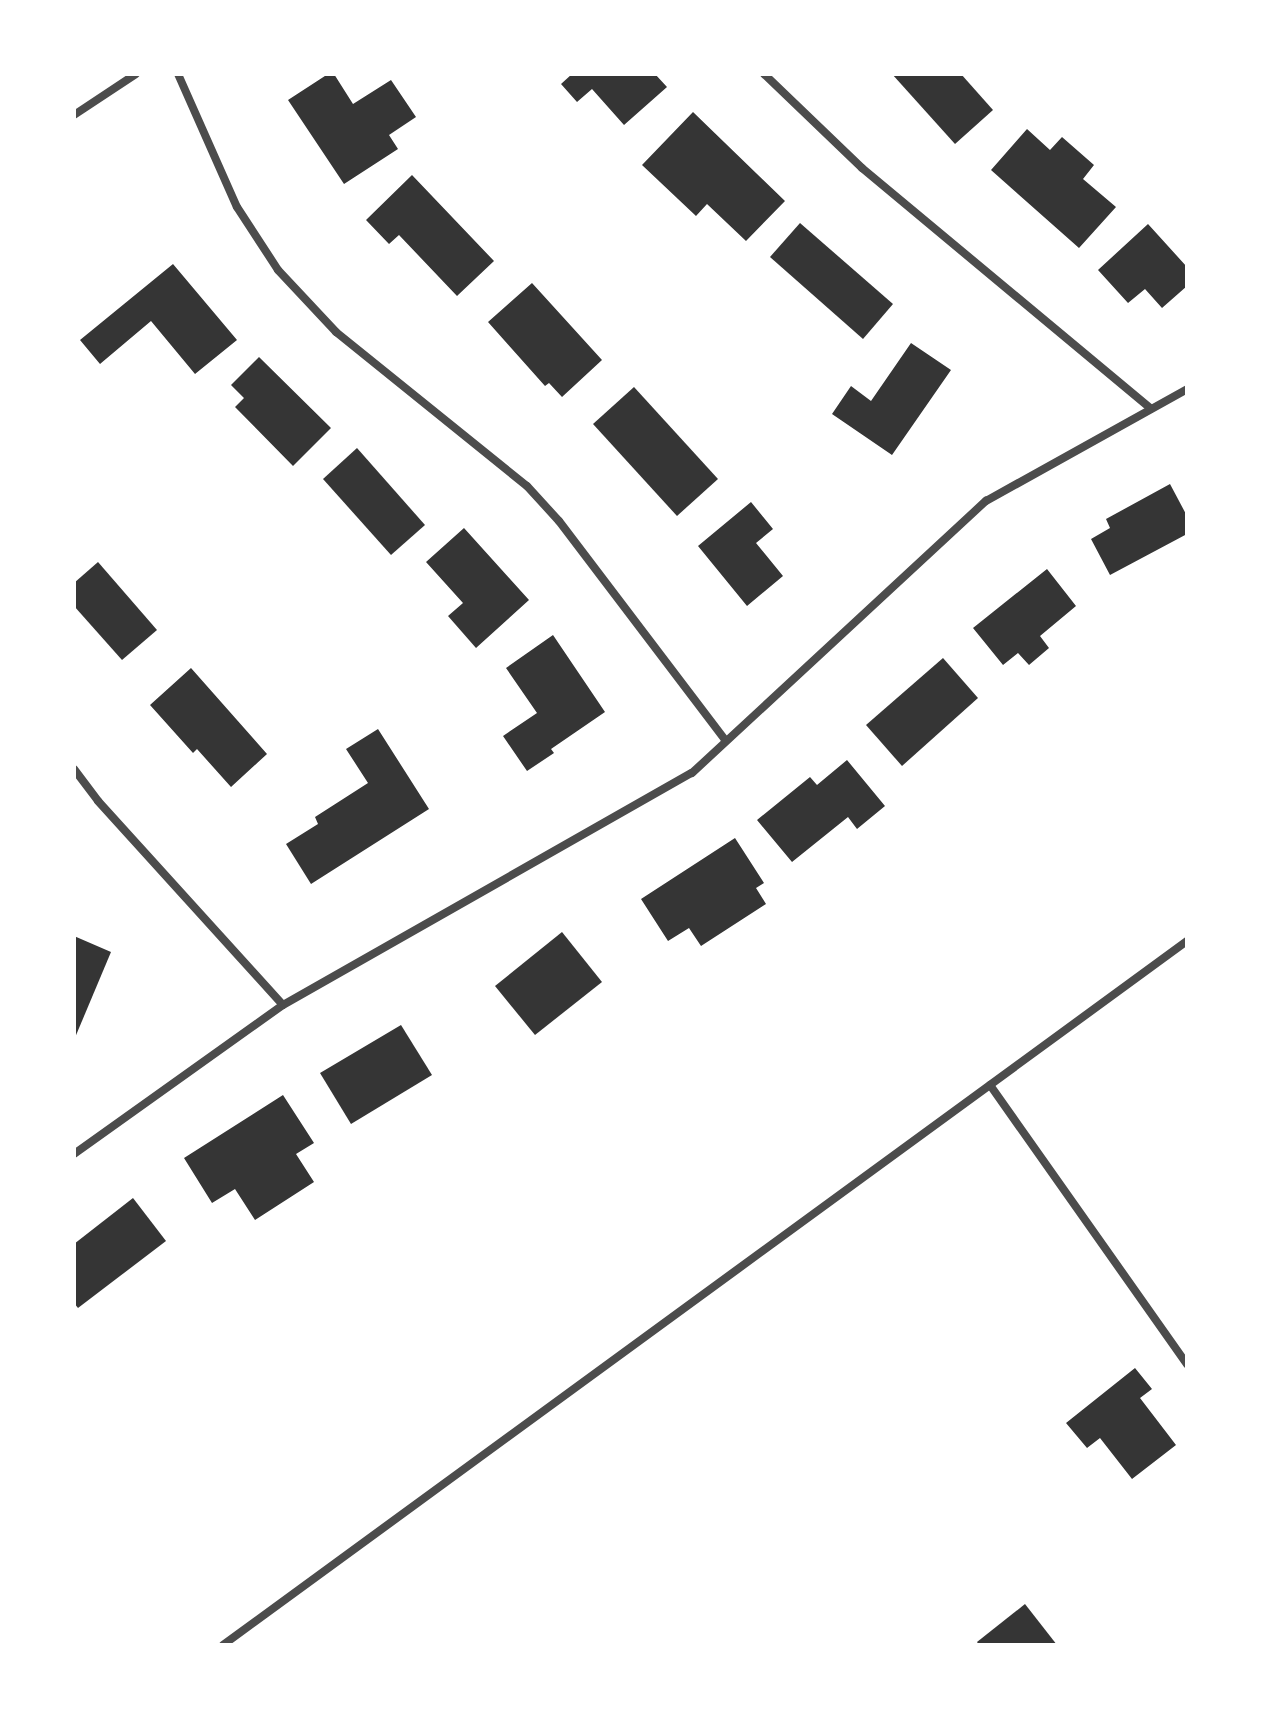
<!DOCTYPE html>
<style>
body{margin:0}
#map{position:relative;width:1261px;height:1719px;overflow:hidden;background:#fff;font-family:Inter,sans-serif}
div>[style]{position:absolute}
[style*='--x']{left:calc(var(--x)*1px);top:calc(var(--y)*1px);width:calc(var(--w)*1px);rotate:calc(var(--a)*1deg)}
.building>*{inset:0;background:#353535}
.minor>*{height:8px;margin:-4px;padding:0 4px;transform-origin:4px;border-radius:4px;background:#4c4c4c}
span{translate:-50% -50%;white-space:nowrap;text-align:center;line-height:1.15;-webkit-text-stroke:6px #fff;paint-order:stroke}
.frame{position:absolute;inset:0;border:76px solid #fff;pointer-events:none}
</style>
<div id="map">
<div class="building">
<i style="clip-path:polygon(328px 74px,334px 74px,353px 104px,391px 80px,416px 117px,389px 135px,398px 149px,344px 184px,288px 100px)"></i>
<i style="clip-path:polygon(572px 74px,655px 74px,667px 87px,624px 125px,592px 89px,577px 102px,561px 84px)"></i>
<i style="clip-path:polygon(892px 74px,961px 74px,993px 110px,955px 144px)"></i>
<i style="clip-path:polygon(693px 112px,785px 201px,746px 241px,707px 204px,696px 216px,642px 165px)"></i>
<i style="clip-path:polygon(1027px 129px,1050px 150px,1062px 137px,1094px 165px,1083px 179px,1116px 207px,1079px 248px,991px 170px)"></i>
<i style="clip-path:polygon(412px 175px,494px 261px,457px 296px,399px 235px,389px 244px,366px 220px)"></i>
<i style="clip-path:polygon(800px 223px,893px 304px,863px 339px,770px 257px)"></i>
<i style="clip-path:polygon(1148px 224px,1187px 267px,1187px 286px,1162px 308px,1145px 289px,1128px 303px,1098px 270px)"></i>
<i style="clip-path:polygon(173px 264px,237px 340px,195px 374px,151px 321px,100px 364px,80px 340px)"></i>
<i style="clip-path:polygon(532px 283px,602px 360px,562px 397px,549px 383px,545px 386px,488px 322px)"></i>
<i style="clip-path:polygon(911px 343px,951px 370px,892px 455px,832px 414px,851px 386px,871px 401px)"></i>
<i style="clip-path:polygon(259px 357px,331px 428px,293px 466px,235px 407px,244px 398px,231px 385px)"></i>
<i style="clip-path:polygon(634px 387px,718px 479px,677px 516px,593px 424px)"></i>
<i style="clip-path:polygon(357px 448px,425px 525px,391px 555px,323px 479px)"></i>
<i style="clip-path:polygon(1170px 484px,1187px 516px,1187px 534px,1110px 575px,1091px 539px,1110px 528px,1106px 519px)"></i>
<i style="clip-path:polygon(751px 502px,773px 529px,756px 543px,783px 576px,747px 606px,698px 546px)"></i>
<i style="clip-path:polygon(464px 528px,529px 600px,476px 648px,448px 616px,463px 603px,426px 562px)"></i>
<i style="clip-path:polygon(98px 562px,157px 630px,122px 660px,74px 606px,74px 583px)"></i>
<i style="clip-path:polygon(1047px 569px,1076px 606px,1040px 636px,1049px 648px,1029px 665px,1018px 653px,1003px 665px,973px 628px)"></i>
<i style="clip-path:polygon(553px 635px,605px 712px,551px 749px,554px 753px,527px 771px,503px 736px,537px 713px,506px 668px)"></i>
<i style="clip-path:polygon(943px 658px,978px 698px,902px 766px,866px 725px)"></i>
<i style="clip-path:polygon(191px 668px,267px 754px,231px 787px,197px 749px,193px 753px,150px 705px)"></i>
<i style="clip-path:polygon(378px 729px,429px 809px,311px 884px,286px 844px,318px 824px,315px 817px,368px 783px,346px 749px)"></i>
<i style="clip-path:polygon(847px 760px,885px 806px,857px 829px,848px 817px,792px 862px,757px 820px,810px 777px,817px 785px)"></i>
<i style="clip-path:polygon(735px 838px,764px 883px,756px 888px,766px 904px,701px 946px,689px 928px,668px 941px,641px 899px)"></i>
<i style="clip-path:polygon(562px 932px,602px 982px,535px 1035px,495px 986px)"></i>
<i style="clip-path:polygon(74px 936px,111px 952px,74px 1040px)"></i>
<i style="clip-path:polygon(401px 1025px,432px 1075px,351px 1124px,320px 1073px)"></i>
<i style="clip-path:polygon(283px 1095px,314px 1143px,296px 1154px,314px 1182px,255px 1220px,235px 1189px,212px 1203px,184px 1158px)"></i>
<i style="clip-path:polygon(133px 1198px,166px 1241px,78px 1308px,74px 1303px,74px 1244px)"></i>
<i style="clip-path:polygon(1135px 1368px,1152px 1389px,1140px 1398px,1176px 1445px,1132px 1479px,1100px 1438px,1087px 1448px,1066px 1423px)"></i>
<i style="clip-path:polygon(1025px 1604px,1057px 1645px,979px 1645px,977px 1642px)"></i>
</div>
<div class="minor">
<i style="--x:178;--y:74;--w:145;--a:66.1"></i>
<i style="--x:237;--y:207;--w:75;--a:56.9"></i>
<i style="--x:278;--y:270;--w:85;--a:46.9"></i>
<i style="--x:336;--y:332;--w:245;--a:38.9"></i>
<i style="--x:527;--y:486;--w:47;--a:47.6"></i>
<i style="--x:559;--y:521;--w:276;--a:52.8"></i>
<i style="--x:764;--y:74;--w:136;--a:43.8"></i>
<i style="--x:862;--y:168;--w:376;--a:39.8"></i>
<i style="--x:74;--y:115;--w:74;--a:-33.5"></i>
<i style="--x:74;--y:769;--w:40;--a:53"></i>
<i style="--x:98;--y:801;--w:275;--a:47.8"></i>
<i style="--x:990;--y:1085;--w:342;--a:54.8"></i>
<i style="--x:74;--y:1154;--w:257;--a:-35.5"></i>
<i style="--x:283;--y:1005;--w:470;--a:-29.6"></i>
<i style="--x:692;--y:773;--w:401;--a:-42.8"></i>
<i style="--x:986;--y:501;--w:230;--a:-29.1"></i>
<i style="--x:223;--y:1645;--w:1194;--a:-36.14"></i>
</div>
<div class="frame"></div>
</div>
